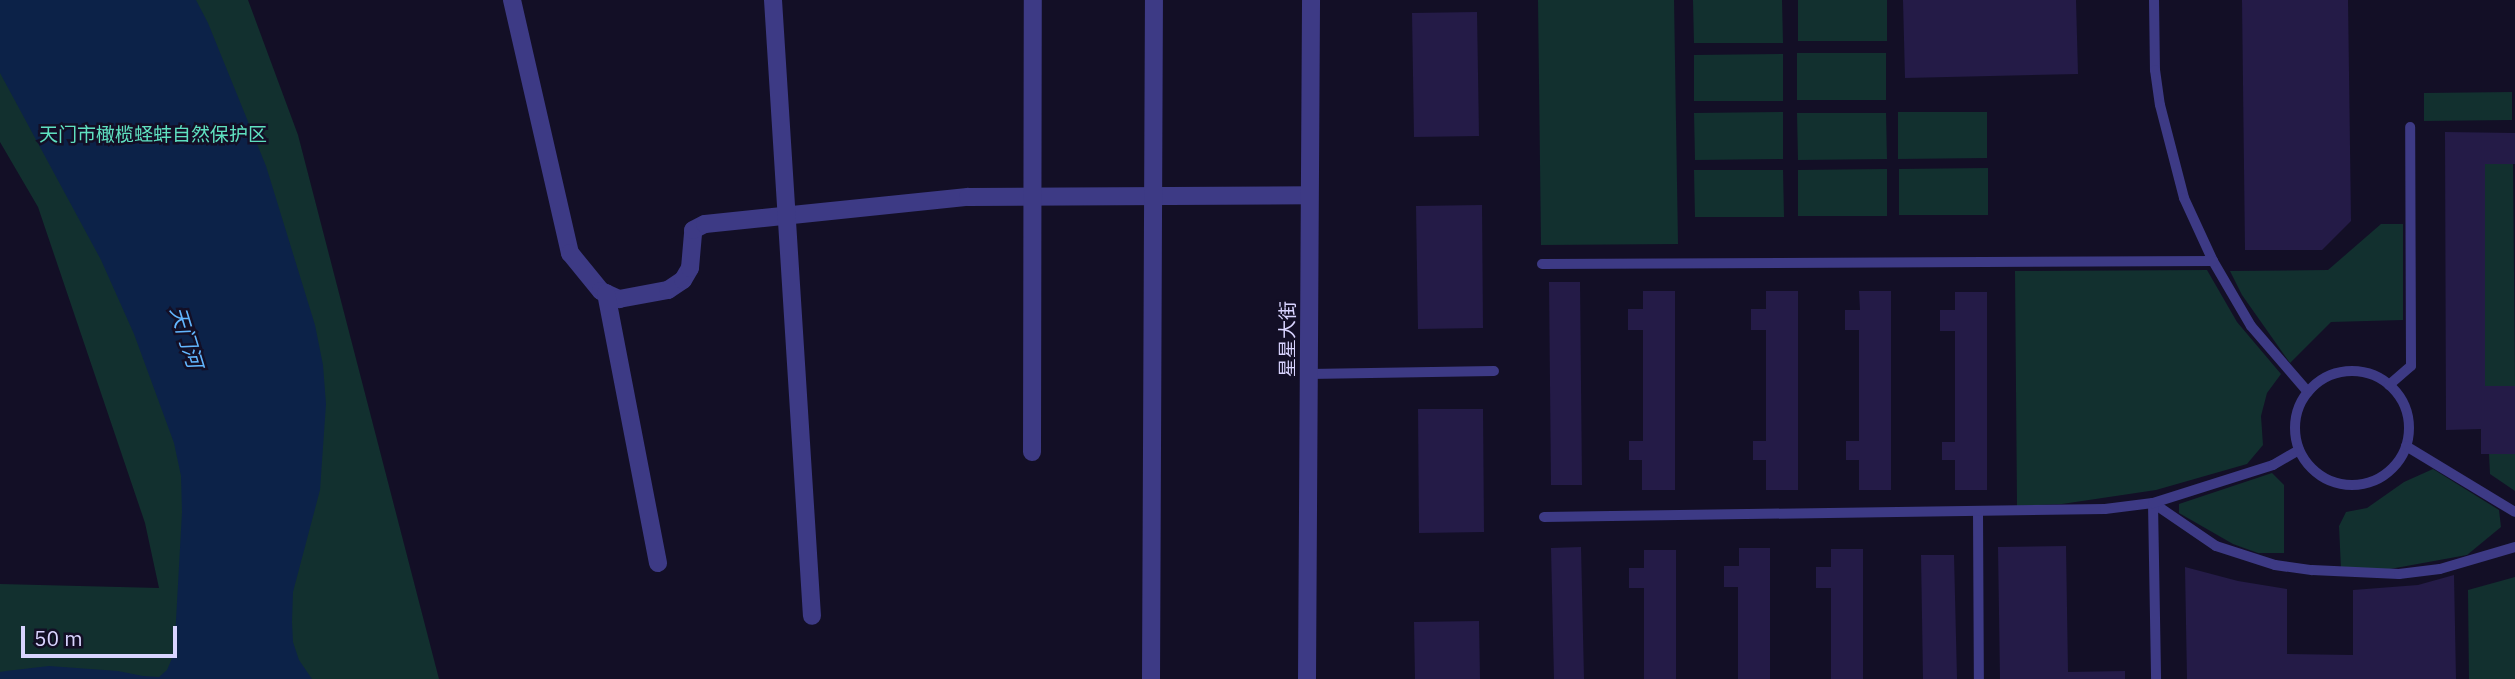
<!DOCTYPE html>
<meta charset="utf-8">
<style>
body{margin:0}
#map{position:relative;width:2515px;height:679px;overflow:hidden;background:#130f26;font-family:"IBM Plex Sans","Noto Sans SC",sans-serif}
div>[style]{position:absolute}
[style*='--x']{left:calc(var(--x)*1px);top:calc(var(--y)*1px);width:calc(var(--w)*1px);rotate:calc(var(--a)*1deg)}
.green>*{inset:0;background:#12302f}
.water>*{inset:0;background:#0c2248}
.building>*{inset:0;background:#241b47}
.lane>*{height:10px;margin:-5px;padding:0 5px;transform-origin:5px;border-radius:5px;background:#3d3a85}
.lane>.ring{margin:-5px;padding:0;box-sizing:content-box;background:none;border:10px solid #3d3a85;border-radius:50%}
.street>*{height:18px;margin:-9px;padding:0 9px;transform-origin:9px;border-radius:9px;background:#3d3a85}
span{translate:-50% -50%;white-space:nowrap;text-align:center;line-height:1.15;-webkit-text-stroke:5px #130f26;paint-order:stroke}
.park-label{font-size:19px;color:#5fe0c0}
.street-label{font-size:19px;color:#d9d4ff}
.water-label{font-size:21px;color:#62b6ff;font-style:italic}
.scale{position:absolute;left:21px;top:626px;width:156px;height:32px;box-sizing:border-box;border:4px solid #d9d4ff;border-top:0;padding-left:9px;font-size:21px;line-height:24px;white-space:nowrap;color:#d9d4ff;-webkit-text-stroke:5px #130f26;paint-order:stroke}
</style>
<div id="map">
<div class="green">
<i style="clip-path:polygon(0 0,248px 0,298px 135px,439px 679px,0 679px,0 584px,159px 588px,145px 523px,38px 207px,0 142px)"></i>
<i style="clip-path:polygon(1538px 0,1674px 0,1678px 244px,1541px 245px)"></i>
<i style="clip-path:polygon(1693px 0,1782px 0,1783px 43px,1694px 43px)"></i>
<i style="clip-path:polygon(1798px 0,1887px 0,1887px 41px,1798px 41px)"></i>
<i style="clip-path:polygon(1797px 53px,1886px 53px,1886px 100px,1797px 100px)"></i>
<i style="clip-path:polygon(1783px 54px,1783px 101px,1694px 101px,1694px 55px)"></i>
<i style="clip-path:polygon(2512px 92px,2512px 120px,2424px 121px,2424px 93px)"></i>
<i style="clip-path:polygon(1783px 112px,1783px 159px,1695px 160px,1694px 113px)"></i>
<i style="clip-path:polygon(1898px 112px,1987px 112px,1987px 158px,1898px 159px)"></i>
<i style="clip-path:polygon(1797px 113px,1886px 113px,1887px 159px,1798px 160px)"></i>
<i style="clip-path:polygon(2485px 164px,2513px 164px,2515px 386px,2485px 386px)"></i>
<i style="clip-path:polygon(1988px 168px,1988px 215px,1899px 215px,1899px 169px)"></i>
<i style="clip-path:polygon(1887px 169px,1887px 216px,1798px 216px,1798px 170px)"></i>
<i style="clip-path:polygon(1694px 170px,1783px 170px,1784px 217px,1695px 217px)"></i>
<i style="clip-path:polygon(2381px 224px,2403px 224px,2403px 320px,2331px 322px,2290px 363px,2242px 295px,2230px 271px,2328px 270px)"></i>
<i style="clip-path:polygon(2207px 270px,2237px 322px,2281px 374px,2267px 393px,2261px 416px,2263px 445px,2247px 464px,2156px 490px,2062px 504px,2017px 506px,2015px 271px)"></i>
<i style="clip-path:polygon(2489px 454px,2515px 454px,2515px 491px,2490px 474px)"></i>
<i style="clip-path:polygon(2433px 469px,2499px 510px,2501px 527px,2467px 555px,2390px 569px,2341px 569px,2339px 526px,2346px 512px,2367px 508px,2404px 482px)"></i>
<i style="clip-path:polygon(2272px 473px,2284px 485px,2284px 553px,2258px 553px,2233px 544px,2179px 513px,2179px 504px)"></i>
<i style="clip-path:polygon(2515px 577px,2515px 679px,2469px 679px,2468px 590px)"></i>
</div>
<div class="water">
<i style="clip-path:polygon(0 0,196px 0,208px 23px,266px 166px,315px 325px,323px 365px,326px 404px,320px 490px,293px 592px,292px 622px,293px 642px,299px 660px,312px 679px,0 679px,0 672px,6px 671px,49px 666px,118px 671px,143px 676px,159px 677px,167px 670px,173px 656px,175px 638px,182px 512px,181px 476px,174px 443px,134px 334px,101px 260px,0 73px)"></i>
</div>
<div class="building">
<i style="clip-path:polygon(1903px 0,2076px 0,2078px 74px,1905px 78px)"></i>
<i style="clip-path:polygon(2242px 0,2348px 0,2351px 221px,2322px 250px,2245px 250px)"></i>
<i style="clip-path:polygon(1477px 12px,1479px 136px,1414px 137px,1412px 13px)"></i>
<i style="clip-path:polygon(2445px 132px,2515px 133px,2515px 164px,2485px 164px,2485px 386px,2515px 386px,2515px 454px,2481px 454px,2481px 429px,2446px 430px)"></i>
<i style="clip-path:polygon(1482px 205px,1483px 328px,1418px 329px,1416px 206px)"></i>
<i style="clip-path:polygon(1549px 282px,1580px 282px,1582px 485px,1551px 485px)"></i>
<i style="clip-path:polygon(1643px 291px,1675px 291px,1675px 490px,1642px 490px,1642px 460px,1629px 460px,1629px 441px,1643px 441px,1643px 330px,1628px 330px,1628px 309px,1643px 309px)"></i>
<i style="clip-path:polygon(1766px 291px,1798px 291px,1798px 490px,1766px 490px,1766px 460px,1753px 460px,1753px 441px,1766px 441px,1766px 330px,1751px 330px,1751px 309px,1766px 309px)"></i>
<i style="clip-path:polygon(1859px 291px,1891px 291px,1891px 490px,1859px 490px,1859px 460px,1846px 460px,1846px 441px,1859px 441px,1859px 330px,1845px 330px,1845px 310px,1860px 310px)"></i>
<i style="clip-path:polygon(1955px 292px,1987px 292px,1987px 490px,1955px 490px,1955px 460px,1942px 460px,1942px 442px,1955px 442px,1955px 331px,1940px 331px,1940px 310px,1955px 310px)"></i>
<i style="clip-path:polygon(1418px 409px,1483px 409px,1484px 532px,1419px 533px)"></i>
<i style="clip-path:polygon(2066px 546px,2068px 672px,2125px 671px,2125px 679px,2000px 679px,1998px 547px)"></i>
<i style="clip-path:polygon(1581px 547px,1584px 679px,1554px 679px,1551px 548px)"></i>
<i style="clip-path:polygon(1739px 548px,1770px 548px,1770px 679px,1738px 679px,1738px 587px,1724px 587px,1724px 566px,1739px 566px)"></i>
<i style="clip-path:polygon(1831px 549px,1863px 549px,1863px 679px,1831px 679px,1831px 588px,1816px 588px,1816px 567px,1831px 567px)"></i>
<i style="clip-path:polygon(1644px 550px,1676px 550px,1676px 679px,1644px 679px,1644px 588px,1629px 588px,1629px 568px,1644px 568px)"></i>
<i style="clip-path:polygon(1921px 555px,1954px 555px,1957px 679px,1923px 679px)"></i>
<i style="clip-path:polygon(2185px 567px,2238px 581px,2287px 589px,2287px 654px,2353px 655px,2353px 590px,2418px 585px,2454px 575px,2456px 679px,2187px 679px)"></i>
<i style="clip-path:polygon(1479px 621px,1480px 679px,1415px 679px,1414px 622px)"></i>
</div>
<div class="lane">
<i style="--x:2154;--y:0;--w:70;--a:89.2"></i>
<i style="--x:2155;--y:70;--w:35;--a:82"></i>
<i style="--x:2160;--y:105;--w:96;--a:75.5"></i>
<i style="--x:2184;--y:198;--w:69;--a:65.3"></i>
<i style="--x:2213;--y:261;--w:75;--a:59.7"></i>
<i style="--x:2251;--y:326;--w:87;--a:49.2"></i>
<i style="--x:1542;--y:264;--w:671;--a:-0.26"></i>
<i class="ring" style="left:2295px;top:371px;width:104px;height:104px"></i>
<i style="--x:1309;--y:374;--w:185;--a:-0.9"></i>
<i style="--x:2389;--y:385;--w:29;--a:-41"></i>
<i style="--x:2411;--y:366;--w:239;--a:-90.2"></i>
<i style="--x:2406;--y:446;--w:127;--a:31.2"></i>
<i style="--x:2153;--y:503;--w:76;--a:34.3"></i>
<i style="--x:2216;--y:546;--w:62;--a:17.9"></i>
<i style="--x:2275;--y:565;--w:37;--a:8"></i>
<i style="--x:2312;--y:570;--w:87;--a:2.6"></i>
<i style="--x:2399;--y:574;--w:41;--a:-7"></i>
<i style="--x:2440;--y:569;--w:78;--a:-16.3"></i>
<i style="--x:2153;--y:503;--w:176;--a:89"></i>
<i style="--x:1978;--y:513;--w:166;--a:89.7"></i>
<i style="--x:1544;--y:517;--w:561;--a:-0.82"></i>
<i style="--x:2105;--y:509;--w:48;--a:-7.1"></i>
<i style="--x:2153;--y:503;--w:126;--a:-17.6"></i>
<i style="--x:2273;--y:465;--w:30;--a:-30"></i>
</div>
<div class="street">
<i style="--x:512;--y:0;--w:260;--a:77.1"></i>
<i style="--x:570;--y:253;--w:49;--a:50.8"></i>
<i style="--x:601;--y:291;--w:20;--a:24"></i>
<i style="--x:619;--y:299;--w:50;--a:-10.4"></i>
<i style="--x:668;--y:290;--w:18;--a:-34"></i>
<i style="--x:683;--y:280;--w:14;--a:-60"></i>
<i style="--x:690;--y:268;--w:38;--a:-85"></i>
<i style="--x:693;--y:230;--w:13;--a:-27"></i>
<i style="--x:705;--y:224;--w:264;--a:-5.9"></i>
<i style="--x:968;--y:197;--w:341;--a:-0.3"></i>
<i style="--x:773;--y:0;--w:617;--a:86.38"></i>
<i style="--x:606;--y:293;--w:275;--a:79.1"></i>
<i style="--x:1032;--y:452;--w:452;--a:-89.9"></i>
<i style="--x:1151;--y:679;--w:679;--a:-89.75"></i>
<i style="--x:1307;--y:679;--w:679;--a:-89.66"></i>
</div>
<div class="park-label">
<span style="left:153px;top:135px">天门市橄榄蛏蚌自然保护区</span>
</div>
<div class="street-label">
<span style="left:1288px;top:339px;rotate:-90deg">星星大街</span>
</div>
<div class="water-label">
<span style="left:187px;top:337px;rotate:73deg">天门河</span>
</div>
<div class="scale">50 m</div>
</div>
